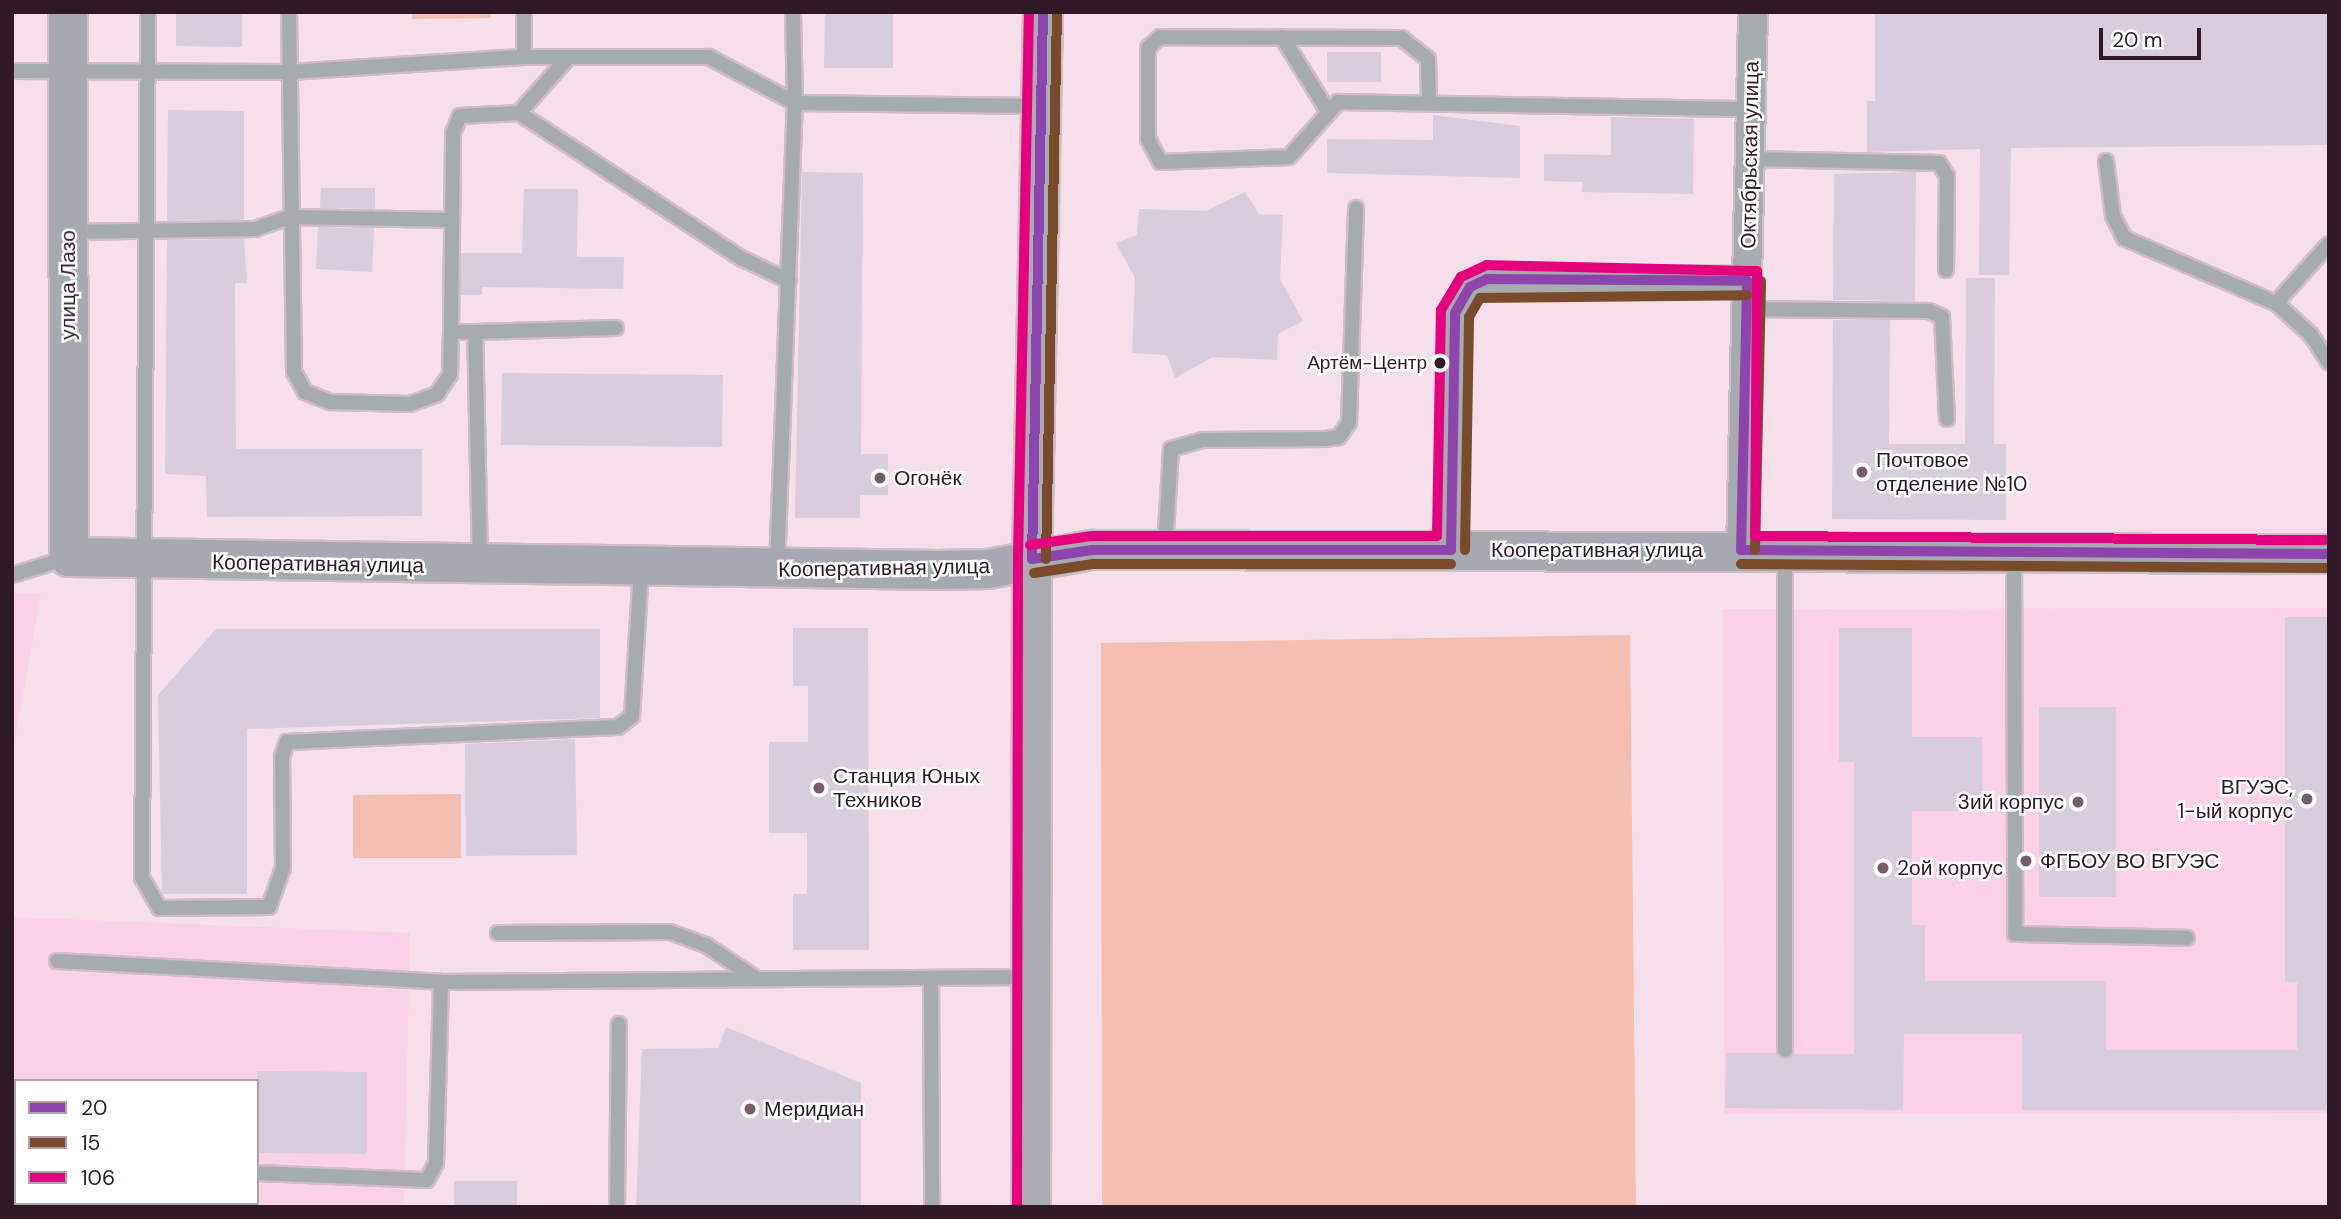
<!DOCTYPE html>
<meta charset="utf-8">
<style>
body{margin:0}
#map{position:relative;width:2341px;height:1219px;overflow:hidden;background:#f5dfea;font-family:"DM Sans",sans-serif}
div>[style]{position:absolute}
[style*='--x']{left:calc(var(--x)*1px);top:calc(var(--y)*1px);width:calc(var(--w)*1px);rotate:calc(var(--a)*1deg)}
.built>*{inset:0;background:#fad1e7}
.green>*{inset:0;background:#f4beb0}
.building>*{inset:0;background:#d7cddc}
.roads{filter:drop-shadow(2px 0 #d0bdc7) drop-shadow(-2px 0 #d0bdc7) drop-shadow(0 2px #d0bdc7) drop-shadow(0 -2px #d0bdc7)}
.service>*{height:14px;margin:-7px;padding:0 7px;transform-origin:7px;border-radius:7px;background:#a6abb0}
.minor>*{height:28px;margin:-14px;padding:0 14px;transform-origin:14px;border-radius:14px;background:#a6abb0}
.secondary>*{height:38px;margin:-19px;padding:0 19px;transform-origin:19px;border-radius:19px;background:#a6a9b0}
.primary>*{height:38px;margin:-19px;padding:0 19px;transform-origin:19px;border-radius:19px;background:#abacb3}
.bus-1>*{height:10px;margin:-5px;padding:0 5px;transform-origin:5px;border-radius:5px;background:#8e44ad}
.bus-2>*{height:10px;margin:-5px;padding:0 5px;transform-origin:5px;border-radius:5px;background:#7a4b2a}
.bus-3>*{height:10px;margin:-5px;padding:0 5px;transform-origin:5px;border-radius:5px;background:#e5007d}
.dots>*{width:19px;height:19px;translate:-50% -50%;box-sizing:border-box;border:4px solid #fff;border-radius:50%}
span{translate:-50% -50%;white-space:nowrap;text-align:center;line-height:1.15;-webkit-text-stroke:5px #fff;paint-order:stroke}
.bus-label{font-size:19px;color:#301926}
.right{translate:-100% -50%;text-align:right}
.street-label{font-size:21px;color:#301926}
.poi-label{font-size:21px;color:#301926}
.left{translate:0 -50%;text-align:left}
.frame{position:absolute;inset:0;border:14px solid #301926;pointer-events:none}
.legend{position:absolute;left:14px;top:1079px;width:245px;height:126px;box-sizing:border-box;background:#fff;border:2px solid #aca3a8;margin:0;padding:9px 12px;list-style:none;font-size:21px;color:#301926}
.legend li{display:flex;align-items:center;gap:14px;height:35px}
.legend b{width:35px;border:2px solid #aca3a8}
.scale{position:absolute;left:2099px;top:28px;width:102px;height:32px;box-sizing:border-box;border:4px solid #301926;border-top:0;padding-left:9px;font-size:21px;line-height:24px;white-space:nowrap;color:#301926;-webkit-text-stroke:5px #fff;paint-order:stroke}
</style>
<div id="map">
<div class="built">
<i style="clip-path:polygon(12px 593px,41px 594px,12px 756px)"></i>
<i style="clip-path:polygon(2329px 608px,2329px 1113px,1724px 1114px,1723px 609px)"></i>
<i style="clip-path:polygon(evenodd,12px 917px,410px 933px,404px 1207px,12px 1207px,12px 917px,16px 1081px,257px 1081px,257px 1203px,16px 1203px,16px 1081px)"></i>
</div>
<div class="green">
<i style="clip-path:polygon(412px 12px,491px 12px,491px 18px,412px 19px)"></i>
<i style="clip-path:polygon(1630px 635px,1636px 1207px,1102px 1207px,1101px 643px)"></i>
<i style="clip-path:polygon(461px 794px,461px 858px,353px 858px,353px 795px)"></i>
</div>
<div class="building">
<i style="clip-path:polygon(176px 12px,242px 12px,242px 47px,176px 46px)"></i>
<i style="clip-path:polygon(825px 12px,893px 12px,893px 68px,824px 68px)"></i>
<i style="clip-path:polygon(1875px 12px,2329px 12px,2329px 145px,2011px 148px,2009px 275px,1979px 275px,1980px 149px,1867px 152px,1867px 101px,1875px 101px)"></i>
<i style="clip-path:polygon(1327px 52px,1381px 52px,1381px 82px,1327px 82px)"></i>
<i style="clip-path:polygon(168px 110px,244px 111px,244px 220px,167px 221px)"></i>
<i style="clip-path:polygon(1433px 115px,1520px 126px,1520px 178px,1327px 173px,1327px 139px,1433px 140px)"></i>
<i style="clip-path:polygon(1611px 117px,1694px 119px,1693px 194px,1582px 192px,1583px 182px,1544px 181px,1544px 154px,1611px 155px)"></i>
<i style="clip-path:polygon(802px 172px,863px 173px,861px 454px,888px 454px,888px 495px,860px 495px,860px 518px,795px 518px)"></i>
<i style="clip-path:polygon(1916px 172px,1915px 301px,1833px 300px,1834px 174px)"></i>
<i style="clip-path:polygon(321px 188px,375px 188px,375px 209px,320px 208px)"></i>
<i style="clip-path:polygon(524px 189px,578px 189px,577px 257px,624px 257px,623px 289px,482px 287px,482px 295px,461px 295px,461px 253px,522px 253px)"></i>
<i style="clip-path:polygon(1245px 192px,1259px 214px,1283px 215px,1280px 279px,1303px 321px,1278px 334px,1277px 360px,1213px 357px,1175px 378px,1167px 355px,1132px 353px,1135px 278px,1116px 243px,1137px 235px,1139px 209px,1206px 211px)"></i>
<i style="clip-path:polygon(318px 227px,374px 228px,372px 272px,316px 269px)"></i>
<i style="clip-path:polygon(244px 239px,247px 283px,235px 283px,236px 449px,422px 449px,422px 516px,207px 517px,206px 476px,165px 474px,167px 240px)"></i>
<i style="clip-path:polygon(1966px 278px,1995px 278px,1994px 444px,2006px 444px,2006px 520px,1832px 519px,1833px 320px,1890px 320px,1889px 444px,1965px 444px)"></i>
<i style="clip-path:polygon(502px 373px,723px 375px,722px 447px,501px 445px)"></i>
<i style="clip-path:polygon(2285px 617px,2329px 617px,2329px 1110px,2022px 1110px,2022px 1034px,1904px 1034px,1903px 1110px,1725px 1108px,1726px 1053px,1776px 1053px,1784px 1060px,1794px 1054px,1854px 1054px,1854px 762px,1839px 762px,1839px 628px,1912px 628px,1912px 737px,1982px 737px,1982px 811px,1912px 811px,1912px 925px,1925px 925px,1925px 981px,2106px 981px,2106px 1050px,2297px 1050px,2297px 982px,2285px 982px)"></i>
<i style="clip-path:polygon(793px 628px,868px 628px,869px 950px,793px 950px,793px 894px,807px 894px,807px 833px,769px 833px,769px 742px,808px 742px,808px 686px,793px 686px)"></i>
<i style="clip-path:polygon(216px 629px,600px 629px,600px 718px,247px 729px,247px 894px,162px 894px,158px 695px)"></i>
<i style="clip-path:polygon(2039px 707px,2116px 707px,2116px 897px,2039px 897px)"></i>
<i style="clip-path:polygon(575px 739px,577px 855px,466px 856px,465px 744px)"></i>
<i style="clip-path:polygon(726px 1027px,861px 1083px,861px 1207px,636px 1207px,642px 1049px,718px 1048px)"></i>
<i style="clip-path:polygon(257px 1071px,367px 1072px,367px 1154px,257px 1153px)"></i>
<i style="clip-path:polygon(454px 1181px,517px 1181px,517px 1207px,454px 1207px)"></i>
</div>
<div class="roads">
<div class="service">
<i style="--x:148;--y:12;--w:866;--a:90.4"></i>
<i style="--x:142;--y:878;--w:34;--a:60"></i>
<i style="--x:159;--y:908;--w:110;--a:-0.5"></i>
<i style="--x:269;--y:907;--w:41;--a:-70.3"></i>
<i style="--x:283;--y:868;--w:111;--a:-90.5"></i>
<i style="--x:282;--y:757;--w:16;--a:-72"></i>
<i style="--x:287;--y:742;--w:331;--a:-2.6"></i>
<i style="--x:618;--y:727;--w:18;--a:-38"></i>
<i style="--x:632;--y:716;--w:146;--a:-86.5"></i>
<i style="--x:289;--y:12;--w:360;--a:89.2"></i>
<i style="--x:294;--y:372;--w:23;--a:61"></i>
<i style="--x:305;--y:392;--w:27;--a:22"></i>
<i style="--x:330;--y:402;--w:80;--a:1.4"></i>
<i style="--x:410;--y:404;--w:29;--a:-20"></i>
<i style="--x:437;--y:394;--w:23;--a:-56"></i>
<i style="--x:450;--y:375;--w:43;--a:-88.7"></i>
<i style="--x:524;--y:12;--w:45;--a:90"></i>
<i style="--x:1282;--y:37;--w:86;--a:58.3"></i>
<i style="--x:12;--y:71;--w:278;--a:0.2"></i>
<i style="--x:290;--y:72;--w:234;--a:-3.7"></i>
<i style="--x:524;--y:57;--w:185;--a:0"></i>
<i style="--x:709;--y:57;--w:98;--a:28.1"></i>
<i style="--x:795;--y:103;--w:243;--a:0.7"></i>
<i style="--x:1429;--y:103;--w:44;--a:-91.3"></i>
<i style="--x:1428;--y:59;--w:34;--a:-142"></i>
<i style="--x:1401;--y:38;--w:241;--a:-179.8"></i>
<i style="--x:1160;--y:37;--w:16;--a:137"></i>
<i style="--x:1148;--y:48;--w:91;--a:90"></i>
<i style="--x:1148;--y:139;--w:26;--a:62"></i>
<i style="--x:1160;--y:162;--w:129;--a:-2.2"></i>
<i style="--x:1289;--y:157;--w:74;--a:-48.3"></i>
<i style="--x:1338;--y:102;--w:413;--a:1"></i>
<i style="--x:519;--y:113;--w:265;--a:33.2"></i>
<i style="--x:741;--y:258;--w:53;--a:25.6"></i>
<i style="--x:1750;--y:159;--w:189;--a:1.2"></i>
<i style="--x:1939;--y:163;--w:15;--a:58"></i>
<i style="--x:1947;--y:176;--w:94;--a:90.6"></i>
<i style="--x:2106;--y:161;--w:55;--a:82.7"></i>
<i style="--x:2113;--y:216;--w:25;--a:63"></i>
<i style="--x:2124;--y:238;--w:165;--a:23.2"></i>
<i style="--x:2276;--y:303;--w:47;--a:42.4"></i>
<i style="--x:2311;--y:335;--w:33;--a:57"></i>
<i style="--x:70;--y:232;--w:185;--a:-0.9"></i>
<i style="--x:255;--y:229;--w:37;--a:-19"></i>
<i style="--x:290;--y:217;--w:161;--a:1.1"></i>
<i style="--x:2276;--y:303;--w:79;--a:-48.1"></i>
<i style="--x:1746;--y:309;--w:183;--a:0.6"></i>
<i style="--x:1929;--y:311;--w:14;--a:25"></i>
<i style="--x:1942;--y:317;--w:102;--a:87.2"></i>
<i style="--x:475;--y:332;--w:141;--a:-1.6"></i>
<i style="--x:1165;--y:548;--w:99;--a:-86.5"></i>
<i style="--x:1171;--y:449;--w:33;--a:-16"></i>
<i style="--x:1203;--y:440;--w:122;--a:-0.5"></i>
<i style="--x:1325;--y:439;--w:14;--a:-8"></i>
<i style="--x:1339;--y:437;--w:18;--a:-56"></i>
<i style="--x:1349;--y:422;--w:214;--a:-88.1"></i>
<i style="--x:1785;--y:553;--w:497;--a:90"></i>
<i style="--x:2014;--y:556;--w:378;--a:89.8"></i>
<i style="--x:2015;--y:934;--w:172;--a:1.3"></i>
<i style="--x:480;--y:563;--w:231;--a:-91.2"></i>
<i style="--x:475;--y:332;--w:24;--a:180"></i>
<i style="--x:451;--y:332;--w:199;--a:-89.4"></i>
<i style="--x:453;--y:133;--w:18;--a:-68"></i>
<i style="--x:460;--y:116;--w:59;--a:-2.9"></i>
<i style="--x:519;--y:113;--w:72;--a:-48.4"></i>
<i style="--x:777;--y:567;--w:464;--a:-87.8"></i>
<i style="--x:795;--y:103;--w:91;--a:-91.3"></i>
<i style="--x:12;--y:575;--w:58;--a:-17.2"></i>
<i style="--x:498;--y:933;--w:172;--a:-0.3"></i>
<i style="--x:670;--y:932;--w:38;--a:20"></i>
<i style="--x:706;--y:945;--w:61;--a:33.7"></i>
<i style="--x:57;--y:961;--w:385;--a:3.1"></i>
<i style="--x:441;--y:982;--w:590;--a:-0.49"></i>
<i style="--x:931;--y:980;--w:227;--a:89.7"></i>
<i style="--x:12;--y:1169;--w:4;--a:0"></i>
<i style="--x:257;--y:1173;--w:170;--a:2.4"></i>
<i style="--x:427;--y:1180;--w:19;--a:-62"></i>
<i style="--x:436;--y:1163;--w:181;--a:-88.4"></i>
<i style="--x:617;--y:1207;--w:183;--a:-89.4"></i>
</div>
<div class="minor">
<i style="--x:1451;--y:550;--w:237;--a:-89"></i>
<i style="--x:1455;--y:313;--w:30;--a:-60"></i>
<i style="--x:1470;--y:287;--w:19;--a:-25"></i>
<i style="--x:1487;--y:279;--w:260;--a:0.4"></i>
<i style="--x:1741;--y:550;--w:538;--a:-88.72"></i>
</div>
<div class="secondary">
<i style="--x:68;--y:12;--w:545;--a:89.89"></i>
<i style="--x:69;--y:557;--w:869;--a:0.86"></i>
<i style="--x:938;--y:570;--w:50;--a:-1.1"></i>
<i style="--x:988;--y:569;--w:106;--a:-10.4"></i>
<i style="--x:1092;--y:550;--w:1237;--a:0.19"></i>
</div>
<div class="primary">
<i style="--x:1031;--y:1207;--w:648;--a:-89.91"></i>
<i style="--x:1032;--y:559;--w:547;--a:-88.85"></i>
</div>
</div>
<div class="bus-1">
<i style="--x:1451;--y:550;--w:237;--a:-89"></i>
<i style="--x:1455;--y:313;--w:30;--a:-60"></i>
<i style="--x:1470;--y:287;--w:19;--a:-25"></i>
<i style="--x:1487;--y:279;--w:260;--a:0.4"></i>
<i style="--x:1741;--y:550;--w:588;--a:0.39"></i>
<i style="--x:1741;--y:550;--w:269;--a:-88.7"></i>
<i style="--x:1032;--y:559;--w:547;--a:-88.85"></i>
<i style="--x:1032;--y:559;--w:61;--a:-8.5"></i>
<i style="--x:1092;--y:550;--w:359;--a:0"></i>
</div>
<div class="bus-2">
<i style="--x:1465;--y:550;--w:233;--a:-89"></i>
<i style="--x:1469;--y:317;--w:22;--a:-60"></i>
<i style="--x:1480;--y:298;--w:267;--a:-0.6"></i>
<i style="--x:1755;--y:550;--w:269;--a:-88.7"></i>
<i style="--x:1046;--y:559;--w:547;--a:-88.85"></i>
<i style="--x:1741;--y:564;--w:588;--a:0.39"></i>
<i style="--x:1034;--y:573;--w:60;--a:-8.7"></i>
<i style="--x:1093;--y:564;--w:358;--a:0"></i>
</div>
<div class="bus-3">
<i style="--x:1030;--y:545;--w:63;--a:-8.3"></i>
<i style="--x:1092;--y:536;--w:345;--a:0"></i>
<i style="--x:1437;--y:536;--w:226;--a:-89"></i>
<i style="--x:1441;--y:310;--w:39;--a:-59"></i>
<i style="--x:1461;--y:277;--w:29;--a:-25"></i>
<i style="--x:1487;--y:265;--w:270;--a:1.3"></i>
<i style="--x:1757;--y:271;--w:265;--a:90.4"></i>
<i style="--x:1755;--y:536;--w:574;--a:0.4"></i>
<i style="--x:1017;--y:1207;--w:648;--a:-89.91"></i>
<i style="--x:1018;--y:559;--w:547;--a:-88.85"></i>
</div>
<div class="dots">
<i style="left:1440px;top:363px;background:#301926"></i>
<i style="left:1862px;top:472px;background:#755e6b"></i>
<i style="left:880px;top:478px;background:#755e6b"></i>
<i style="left:819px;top:788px;background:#755e6b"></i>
<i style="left:2307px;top:799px;background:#755e6b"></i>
<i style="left:2078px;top:802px;background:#755e6b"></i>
<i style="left:2026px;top:861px;background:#755e6b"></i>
<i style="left:1883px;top:868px;background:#755e6b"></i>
<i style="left:750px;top:1109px;background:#755e6b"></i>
</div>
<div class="bus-label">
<span class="right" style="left:1427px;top:363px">Артём-Центр</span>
</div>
<div class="street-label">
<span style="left:1750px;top:155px;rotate:-89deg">Октябрьская улица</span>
<span style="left:68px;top:285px;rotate:-90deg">улица Лазо</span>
<span style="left:1597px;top:550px">Кооперативная улица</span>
<span style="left:318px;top:564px;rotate:1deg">Кооперативная улица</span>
<span style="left:884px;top:568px;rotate:-1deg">Кооперативная улица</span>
</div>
<div class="poi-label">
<span class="left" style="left:1876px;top:472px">Почтовое<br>отделение №10</span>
<span class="left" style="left:894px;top:478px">Огонёк</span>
<span class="left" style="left:833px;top:788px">Станция Юных<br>Техников</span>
<span class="right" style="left:2293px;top:799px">ВГУЭС,<br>1-ый корпус</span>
<span class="right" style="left:2064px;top:802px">3ий корпус</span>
<span class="left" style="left:2040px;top:861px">ФГБОУ ВО ВГУЭС</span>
<span class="left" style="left:1897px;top:868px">2ой корпус</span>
<span class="left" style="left:764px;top:1109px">Меридиан</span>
</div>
<div class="frame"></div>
<ul class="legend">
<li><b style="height:9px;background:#8e44ad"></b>20</li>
<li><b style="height:9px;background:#7a4b2a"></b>15</li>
<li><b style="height:9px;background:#e5007d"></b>106</li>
</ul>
<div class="scale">20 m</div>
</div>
